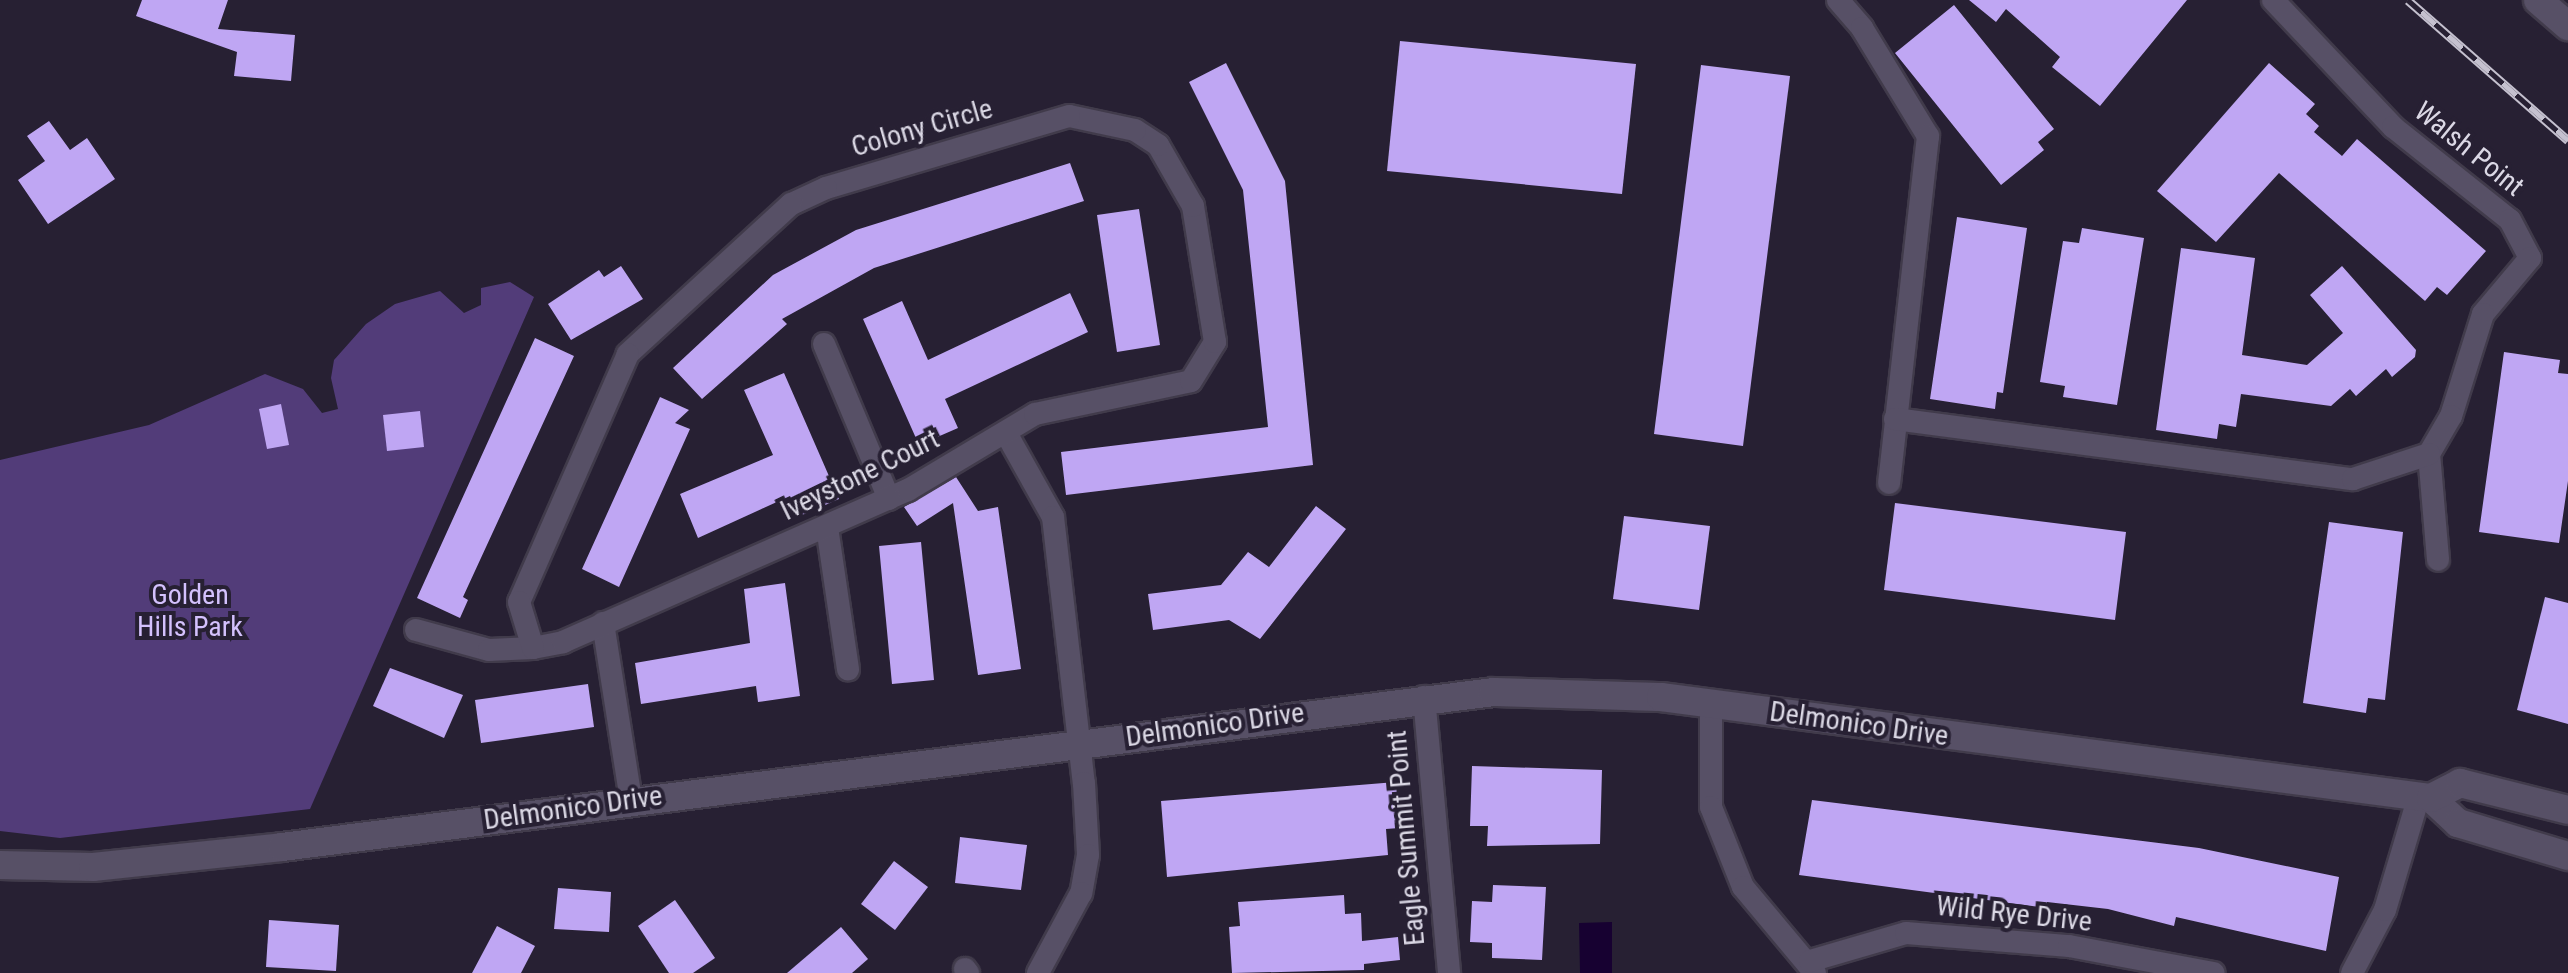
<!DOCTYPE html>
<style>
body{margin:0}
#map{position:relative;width:2568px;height:973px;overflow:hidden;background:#272033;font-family:"Roboto Condensed",sans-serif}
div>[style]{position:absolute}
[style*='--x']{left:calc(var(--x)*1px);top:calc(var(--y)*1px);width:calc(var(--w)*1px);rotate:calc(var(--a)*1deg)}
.green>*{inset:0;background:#523c79}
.water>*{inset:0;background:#170131}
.building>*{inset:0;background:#bfa6f3}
.roads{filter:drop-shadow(2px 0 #413b4b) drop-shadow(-2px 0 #413b4b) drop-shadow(0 2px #413b4b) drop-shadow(0 -2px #413b4b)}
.minor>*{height:22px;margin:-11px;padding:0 11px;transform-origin:11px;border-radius:11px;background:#575066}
.tertiary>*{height:28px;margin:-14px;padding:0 14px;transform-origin:14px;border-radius:14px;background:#575066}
.rail>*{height:9px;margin-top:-4.5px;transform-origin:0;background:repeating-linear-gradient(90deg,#272033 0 18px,#c5c1cf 0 36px);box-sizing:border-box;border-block:2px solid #c5c1cf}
span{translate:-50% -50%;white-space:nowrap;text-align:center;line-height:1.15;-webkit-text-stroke:8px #272033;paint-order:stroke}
.street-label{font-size:28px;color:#dbd8e5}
.park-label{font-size:28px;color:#d4c1fd}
</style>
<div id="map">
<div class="green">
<i style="clip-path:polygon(510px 282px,534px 297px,310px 809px,60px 838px,0 831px,0 460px,149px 425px,265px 374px,303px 389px,322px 413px,338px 409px,331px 378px,334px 360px,366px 324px,395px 304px,440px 291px,464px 313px,481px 305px,481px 288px)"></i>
</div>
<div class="water">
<i style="clip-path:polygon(1612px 922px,1612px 973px,1580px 973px,1579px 923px)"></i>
</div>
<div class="building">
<i style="clip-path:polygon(142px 0,228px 0,218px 29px,295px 35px,291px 81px,234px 76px,237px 52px,136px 16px)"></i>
<i style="clip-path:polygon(1969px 0,2187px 0,2100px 106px,2052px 67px,2060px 57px,2006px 9px,1996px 22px)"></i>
<i style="clip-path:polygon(1954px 5px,2054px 129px,2038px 142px,2044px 150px,2001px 185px,1895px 53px)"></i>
<i style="clip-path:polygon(1400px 41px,1636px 64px,1622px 194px,1387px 171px)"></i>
<i style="clip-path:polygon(1226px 63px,1285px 181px,1313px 465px,1066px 495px,1061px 452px,1268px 427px,1243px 190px,1189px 82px)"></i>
<i style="clip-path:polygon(2269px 63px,2315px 104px,2306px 114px,2319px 126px,2314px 132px,2342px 156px,2357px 139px,2486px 251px,2447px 295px,2437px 287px,2425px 301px,2279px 173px,2216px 242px,2157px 191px)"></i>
<i style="clip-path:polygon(1701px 65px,1790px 76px,1743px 446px,1654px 434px)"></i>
<i style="clip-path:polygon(49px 121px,70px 150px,87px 138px,115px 179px,48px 224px,18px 180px,45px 161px,27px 136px)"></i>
<i style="clip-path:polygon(1070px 163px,1084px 201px,874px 268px,782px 319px,787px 324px,702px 399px,673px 368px,773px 275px,856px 230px)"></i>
<i style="clip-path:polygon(1139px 209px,1160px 345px,1117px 352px,1097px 215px)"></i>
<i style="clip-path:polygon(1957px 217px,2027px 228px,2003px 393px,1997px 392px,1995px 409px,1930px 399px)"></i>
<i style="clip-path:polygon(2082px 228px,2144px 238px,2117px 405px,2063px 397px,2065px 386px,2040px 382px,2063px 241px,2079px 243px)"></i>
<i style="clip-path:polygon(2181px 248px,2255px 258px,2242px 355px,2307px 365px,2343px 333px,2310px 295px,2342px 266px,2416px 350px,2415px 357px,2392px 377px,2386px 369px,2356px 396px,2350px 389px,2331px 406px,2241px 394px,2236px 427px,2219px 424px,2217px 439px,2156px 430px)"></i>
<i style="clip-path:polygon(621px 266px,643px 299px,571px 340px,548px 304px,599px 270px,604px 277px)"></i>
<i style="clip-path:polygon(1070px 293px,1088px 332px,945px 399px,958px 428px,919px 445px,863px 319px,902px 301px,928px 360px)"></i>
<i style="clip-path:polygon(535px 338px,574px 356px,463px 597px,468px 600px,460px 618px,417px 598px)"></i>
<i style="clip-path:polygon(2504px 352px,2560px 360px,2558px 373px,2568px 374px,2568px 481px,2559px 543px,2479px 532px)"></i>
<i style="clip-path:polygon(784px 373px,839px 499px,800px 516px,790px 496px,698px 538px,680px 494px,773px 455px,744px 390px)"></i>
<i style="clip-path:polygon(660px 397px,689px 410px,675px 423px,690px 429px,619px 587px,582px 569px)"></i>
<i style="clip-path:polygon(281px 404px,289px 445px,267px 449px,259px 409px)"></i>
<i style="clip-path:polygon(420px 411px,424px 447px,387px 451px,383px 415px)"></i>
<i style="clip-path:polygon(956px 477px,978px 511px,998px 507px,1021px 669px,978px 675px,953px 503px,917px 526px,904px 507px)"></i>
<i style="clip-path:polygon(1895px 503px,2126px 532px,2115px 620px,1884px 590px)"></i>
<i style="clip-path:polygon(1316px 506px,1346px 529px,1260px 639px,1229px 620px,1153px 630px,1148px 594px,1221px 585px,1248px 552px,1269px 567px)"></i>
<i style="clip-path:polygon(1624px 516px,1710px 526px,1699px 610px,1613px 599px)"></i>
<i style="clip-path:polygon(2329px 522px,2403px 532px,2385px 700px,2368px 698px,2366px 713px,2303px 703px)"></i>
<i style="clip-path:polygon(921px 542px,934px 680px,892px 684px,879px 546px)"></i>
<i style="clip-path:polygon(785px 583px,800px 696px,758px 702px,756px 686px,641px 704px,635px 663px,750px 643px,744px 589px)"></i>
<i style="clip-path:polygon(2545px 597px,2568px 603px,2568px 724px,2517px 710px)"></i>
<i style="clip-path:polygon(390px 668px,463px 695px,444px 738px,373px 706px)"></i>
<i style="clip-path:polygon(588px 684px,594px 727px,481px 743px,475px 700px)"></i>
<i style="clip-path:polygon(1472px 766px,1602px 770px,1600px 844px,1487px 846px,1488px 826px,1470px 826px)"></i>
<i style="clip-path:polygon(1396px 782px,1399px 828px,1386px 829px,1388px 855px,1167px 877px,1161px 801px)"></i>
<i style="clip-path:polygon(1812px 800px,2199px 848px,2339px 877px,2326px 951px,2176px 917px,2174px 926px,2108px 909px,2047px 902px,2047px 908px,1799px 875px)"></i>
<i style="clip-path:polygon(960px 837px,1027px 845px,1021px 890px,955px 883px)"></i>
<i style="clip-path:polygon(894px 861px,928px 887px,895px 930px,861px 904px)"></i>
<i style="clip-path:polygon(1493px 885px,1546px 887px,1542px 960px,1492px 958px,1492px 943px,1470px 942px,1472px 901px,1492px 902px)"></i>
<i style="clip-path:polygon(558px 888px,611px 892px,609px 932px,554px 929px)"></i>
<i style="clip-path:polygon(1344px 895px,1345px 914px,1361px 913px,1362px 941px,1398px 937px,1400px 960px,1364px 964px,1364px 970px,1232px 973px,1229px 927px,1240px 926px,1238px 902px)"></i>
<i style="clip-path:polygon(675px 900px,715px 958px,693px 973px,669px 973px,638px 926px)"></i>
<i style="clip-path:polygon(269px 920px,339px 925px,336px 971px,266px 967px)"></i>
<i style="clip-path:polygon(497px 926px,535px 946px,521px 973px,472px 973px)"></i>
<i style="clip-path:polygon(841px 927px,868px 959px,852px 973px,787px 973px)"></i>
</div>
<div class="roads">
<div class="minor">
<i style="--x:1838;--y:0;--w:37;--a:49"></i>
<i style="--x:1862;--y:28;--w:127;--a:58.6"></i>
<i style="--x:1928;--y:136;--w:349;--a:96.4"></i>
<i style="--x:2273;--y:0;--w:175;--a:46.6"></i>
<i style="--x:2393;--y:127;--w:149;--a:38.5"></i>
<i style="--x:2510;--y:220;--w:43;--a:62.2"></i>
<i style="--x:2530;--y:258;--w:73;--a:130"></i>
<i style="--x:2483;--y:314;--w:107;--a:107.4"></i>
<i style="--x:2451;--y:416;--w:44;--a:120.1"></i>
<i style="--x:2429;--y:454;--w:106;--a:85.1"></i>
<i style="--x:824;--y:344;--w:168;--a:67.2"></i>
<i style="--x:1895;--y:419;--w:462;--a:7.5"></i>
<i style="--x:2353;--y:479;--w:80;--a:-18.2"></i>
<i style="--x:1006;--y:433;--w:96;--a:60.8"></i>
<i style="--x:1053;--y:517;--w:268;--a:83.4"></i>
<i style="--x:1084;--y:783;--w:72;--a:86.8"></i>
<i style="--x:1088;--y:855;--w:39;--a:100"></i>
<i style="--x:1081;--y:893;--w:91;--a:118.3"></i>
<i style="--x:827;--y:527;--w:144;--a:81.6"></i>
<i style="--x:603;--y:623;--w:179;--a:81"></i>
<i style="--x:416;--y:630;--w:76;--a:15.3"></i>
<i style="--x:489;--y:650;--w:44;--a:-2.6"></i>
<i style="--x:533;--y:648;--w:31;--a:-11"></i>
<i style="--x:563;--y:642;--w:377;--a:-23.8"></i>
<i style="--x:908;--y:490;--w:148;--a:-30.9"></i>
<i style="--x:1035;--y:414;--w:159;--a:-11.9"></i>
<i style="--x:1191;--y:381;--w:46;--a:-58.4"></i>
<i style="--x:1215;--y:342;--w:138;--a:-99.2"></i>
<i style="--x:1193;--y:206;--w:70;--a:-119.8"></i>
<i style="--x:1158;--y:145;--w:27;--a:-147"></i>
<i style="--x:1135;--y:130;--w:67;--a:-168"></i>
<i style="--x:1069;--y:116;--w:253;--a:163.5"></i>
<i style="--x:826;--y:188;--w:38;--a:155"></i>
<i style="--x:791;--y:204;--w:222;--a:137.4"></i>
<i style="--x:628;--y:354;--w:271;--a:113.7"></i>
<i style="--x:519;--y:602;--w:48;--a:73.1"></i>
<i style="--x:1424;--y:697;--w:277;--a:84.8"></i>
<i style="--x:1711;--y:704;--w:103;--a:90"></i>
<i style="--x:1711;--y:807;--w:86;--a:68.2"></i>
<i style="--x:1743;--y:887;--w:112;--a:50.1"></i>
<i style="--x:1810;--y:961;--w:100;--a:-16.3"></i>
<i style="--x:1906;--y:933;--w:164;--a:4.6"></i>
<i style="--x:2069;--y:946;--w:147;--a:10.6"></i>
<i style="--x:965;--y:969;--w:5;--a:53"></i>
<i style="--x:2352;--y:973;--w:71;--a:-62.4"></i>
<i style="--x:2385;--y:910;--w:119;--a:-73.4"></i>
</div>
<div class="tertiary">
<i style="--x:2538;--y:0;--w:40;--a:41"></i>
<i style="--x:2431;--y:798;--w:37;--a:43"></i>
<i style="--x:2458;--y:823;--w:115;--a:16.7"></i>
<i style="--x:0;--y:865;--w:93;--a:1.2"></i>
<i style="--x:93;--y:867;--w:190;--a:-6"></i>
<i style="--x:282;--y:847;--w:1221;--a:-7.29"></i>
<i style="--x:1493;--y:692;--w:168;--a:1.7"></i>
<i style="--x:1661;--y:697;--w:777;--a:7.47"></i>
<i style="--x:2431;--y:798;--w:33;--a:-27"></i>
<i style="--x:2460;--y:783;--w:111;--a:14"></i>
</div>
</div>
<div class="rail">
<i style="--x:2408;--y:0;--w:213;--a:41.2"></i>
</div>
<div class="street-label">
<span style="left:922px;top:128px;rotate:-16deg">Colony Circle</span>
<span style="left:2469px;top:149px;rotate:39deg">Walsh Point</span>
<span style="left:860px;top:475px;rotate:-26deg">Iveystone Court</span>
<span style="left:1859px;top:724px;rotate:8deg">Delmonico Drive</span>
<span style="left:1215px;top:725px;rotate:-8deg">Delmonico Drive</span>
<span style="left:573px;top:808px;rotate:-8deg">Delmonico Drive</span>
<span style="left:1406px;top:838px;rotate:-95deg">Eagle Summit Point</span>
<span style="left:2014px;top:914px;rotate:6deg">Wild Rye Drive</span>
</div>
<div class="park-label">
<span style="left:190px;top:611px">Golden<br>Hills Park</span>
</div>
</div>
